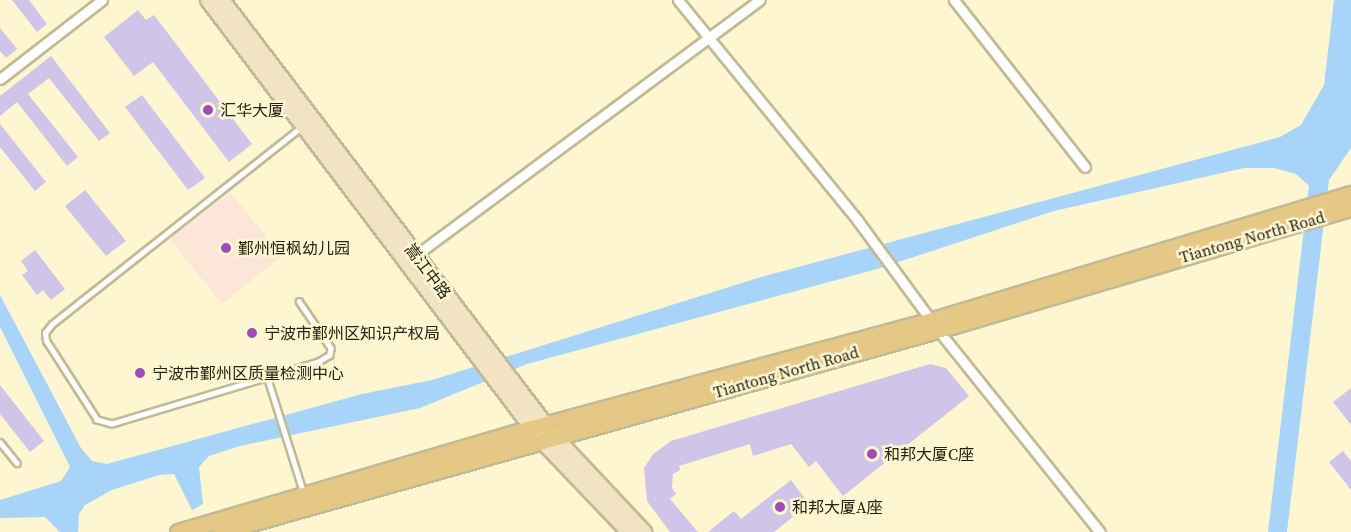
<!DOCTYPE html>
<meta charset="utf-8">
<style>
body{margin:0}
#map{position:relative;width:1351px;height:532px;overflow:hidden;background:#fdf6d0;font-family:"Source Serif 4","Noto Sans SC",serif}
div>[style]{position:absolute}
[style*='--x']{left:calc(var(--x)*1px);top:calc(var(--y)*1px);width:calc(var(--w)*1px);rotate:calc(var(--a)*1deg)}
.education>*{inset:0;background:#fce6d8}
.water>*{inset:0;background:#a9d4f9}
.building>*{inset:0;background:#cfc5e8}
.roads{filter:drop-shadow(2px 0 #c0ba95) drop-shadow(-2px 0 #c0ba95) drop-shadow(0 2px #c0ba95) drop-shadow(0 -2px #c0ba95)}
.service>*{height:4.5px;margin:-2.25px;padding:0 2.25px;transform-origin:2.25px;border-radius:2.25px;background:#fff}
.minor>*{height:9px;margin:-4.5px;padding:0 4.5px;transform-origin:4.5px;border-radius:4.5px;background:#fff}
.secondary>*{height:14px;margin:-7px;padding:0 7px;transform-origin:7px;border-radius:7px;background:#f2e3c2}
.primary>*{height:15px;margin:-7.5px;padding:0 7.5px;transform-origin:7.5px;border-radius:7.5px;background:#e5c886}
.dots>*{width:16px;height:16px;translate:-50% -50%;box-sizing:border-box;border:3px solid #fdf6d0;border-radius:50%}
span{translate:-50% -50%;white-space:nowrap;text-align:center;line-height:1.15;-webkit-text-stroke:5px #fdf6d0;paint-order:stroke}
.poi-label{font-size:16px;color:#252314}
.left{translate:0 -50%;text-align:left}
.street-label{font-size:16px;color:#252314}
</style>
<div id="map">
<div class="education">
<i style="clip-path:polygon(230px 192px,282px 256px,222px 304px,170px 239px)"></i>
</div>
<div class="water">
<i style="clip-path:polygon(1334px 0,1351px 0,1351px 148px,1329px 180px,1287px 532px,1268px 532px,1309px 186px,1296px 174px,1274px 168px,1244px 168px,1054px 211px,877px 269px,527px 364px,420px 408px,240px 446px,209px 456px,199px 467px,203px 504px,192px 510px,174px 474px,159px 475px,112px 490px,85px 505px,79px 514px,78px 532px,60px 532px,45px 517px,0 518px,0 500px,61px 481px,70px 467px,0 327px,0 295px,81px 448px,92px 461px,107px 464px,362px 394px,432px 380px,761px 277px,1280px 137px,1301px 125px,1324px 85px)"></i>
</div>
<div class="building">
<i style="clip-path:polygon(12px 0,29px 0,47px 24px,37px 32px)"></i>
<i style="clip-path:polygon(138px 10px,146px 20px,154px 15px,252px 144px,229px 162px,153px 62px,134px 76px,104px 37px)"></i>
<i style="clip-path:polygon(0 28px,17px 49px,6px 58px,0 51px)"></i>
<i style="clip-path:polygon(51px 56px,110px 133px,99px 141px,49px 78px,28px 94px,78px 157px,67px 166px,17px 102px,0 116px,0 96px)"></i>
<i style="clip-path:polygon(142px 95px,205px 178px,188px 190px,125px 107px)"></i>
<i style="clip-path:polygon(0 124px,46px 182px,35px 191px,0 147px)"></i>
<i style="clip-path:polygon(85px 190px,126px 241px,106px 256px,65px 206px)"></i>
<i style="clip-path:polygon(35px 250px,65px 289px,51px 300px,43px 290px,37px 295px,22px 275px,28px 271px,21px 261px)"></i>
<i style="clip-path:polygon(930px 364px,946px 368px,969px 396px,843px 496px,816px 461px,809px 467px,791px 444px,753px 456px,750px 444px,679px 466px,680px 470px,673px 474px,672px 488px,676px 494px,670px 499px,698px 532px,670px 532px,647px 501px,644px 468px,653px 454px,671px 441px)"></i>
<i style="clip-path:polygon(0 385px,44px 441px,30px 452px,0 414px)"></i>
<i style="clip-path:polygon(1351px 388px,1351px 425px,1333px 402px)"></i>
<i style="clip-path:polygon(1343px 451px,1351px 461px,1351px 490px,1329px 462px)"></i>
<i style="clip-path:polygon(791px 480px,809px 504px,774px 532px,708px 532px,734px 511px,741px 519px)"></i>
</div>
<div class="roads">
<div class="service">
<i style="--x:299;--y:301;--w:57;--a:55.8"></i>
<i style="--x:331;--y:348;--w:7;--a:98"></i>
<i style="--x:330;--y:355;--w:13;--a:148"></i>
<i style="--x:319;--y:362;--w:216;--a:163.3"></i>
<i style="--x:112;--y:424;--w:16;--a:-165"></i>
<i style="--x:97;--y:420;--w:94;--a:-122.8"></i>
<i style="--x:46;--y:341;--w:8;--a:-97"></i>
<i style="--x:45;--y:333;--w:11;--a:-52"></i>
<i style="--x:52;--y:324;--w:318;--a:-38.3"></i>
<i style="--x:268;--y:379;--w:117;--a:72.6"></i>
<i style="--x:0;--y:442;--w:27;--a:51"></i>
</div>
<div class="minor">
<i style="--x:678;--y:0;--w:285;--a:50.8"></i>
<i style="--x:858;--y:221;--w:135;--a:53.7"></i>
<i style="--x:938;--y:330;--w:259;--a:51.3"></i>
<i style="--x:954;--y:0;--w:212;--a:51.9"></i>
<i style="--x:0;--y:79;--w:129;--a:-37.8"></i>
<i style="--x:412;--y:258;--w:433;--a:-36.6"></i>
</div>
<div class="secondary">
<i style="--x:208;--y:0;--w:552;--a:52.88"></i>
<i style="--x:541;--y:440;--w:127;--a:46.3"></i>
<i style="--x:222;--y:0;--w:548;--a:52.71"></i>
<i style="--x:554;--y:436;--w:132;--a:46.8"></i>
</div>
<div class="primary">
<i style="--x:178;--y:532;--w:369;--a:-16.4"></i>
<i style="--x:532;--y:428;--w:429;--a:-15.1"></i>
<i style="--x:946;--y:316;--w:423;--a:-16.8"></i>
<i style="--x:219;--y:532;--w:765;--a:-15.71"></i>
<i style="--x:955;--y:325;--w:413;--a:-16.5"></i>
</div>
</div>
<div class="dots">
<i style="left:208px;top:110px;background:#a24cb9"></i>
<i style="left:226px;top:248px;background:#a24cb9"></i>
<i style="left:252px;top:333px;background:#a24cb9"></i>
<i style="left:140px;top:373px;background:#a24cb9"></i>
<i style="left:872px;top:454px;background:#a24cb9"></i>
<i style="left:780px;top:507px;background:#a24cb9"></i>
</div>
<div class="poi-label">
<span class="left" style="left:220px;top:110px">汇华大厦</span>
<span class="left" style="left:238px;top:248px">鄞州恒枫幼儿园</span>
<span class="left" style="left:264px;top:333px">宁波市鄞州区知识产权局</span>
<span class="left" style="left:152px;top:373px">宁波市鄞州区质量检测中心</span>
<span class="left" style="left:884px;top:454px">和邦大厦C座</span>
<span class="left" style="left:792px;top:507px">和邦大厦A座</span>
</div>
<div class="street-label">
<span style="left:1252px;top:237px;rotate:-16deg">Tiantong North Road</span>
<span style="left:428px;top:271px;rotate:53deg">嵩江中路</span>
<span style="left:786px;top:372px;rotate:-16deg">Tiantong North Road</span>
</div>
</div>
